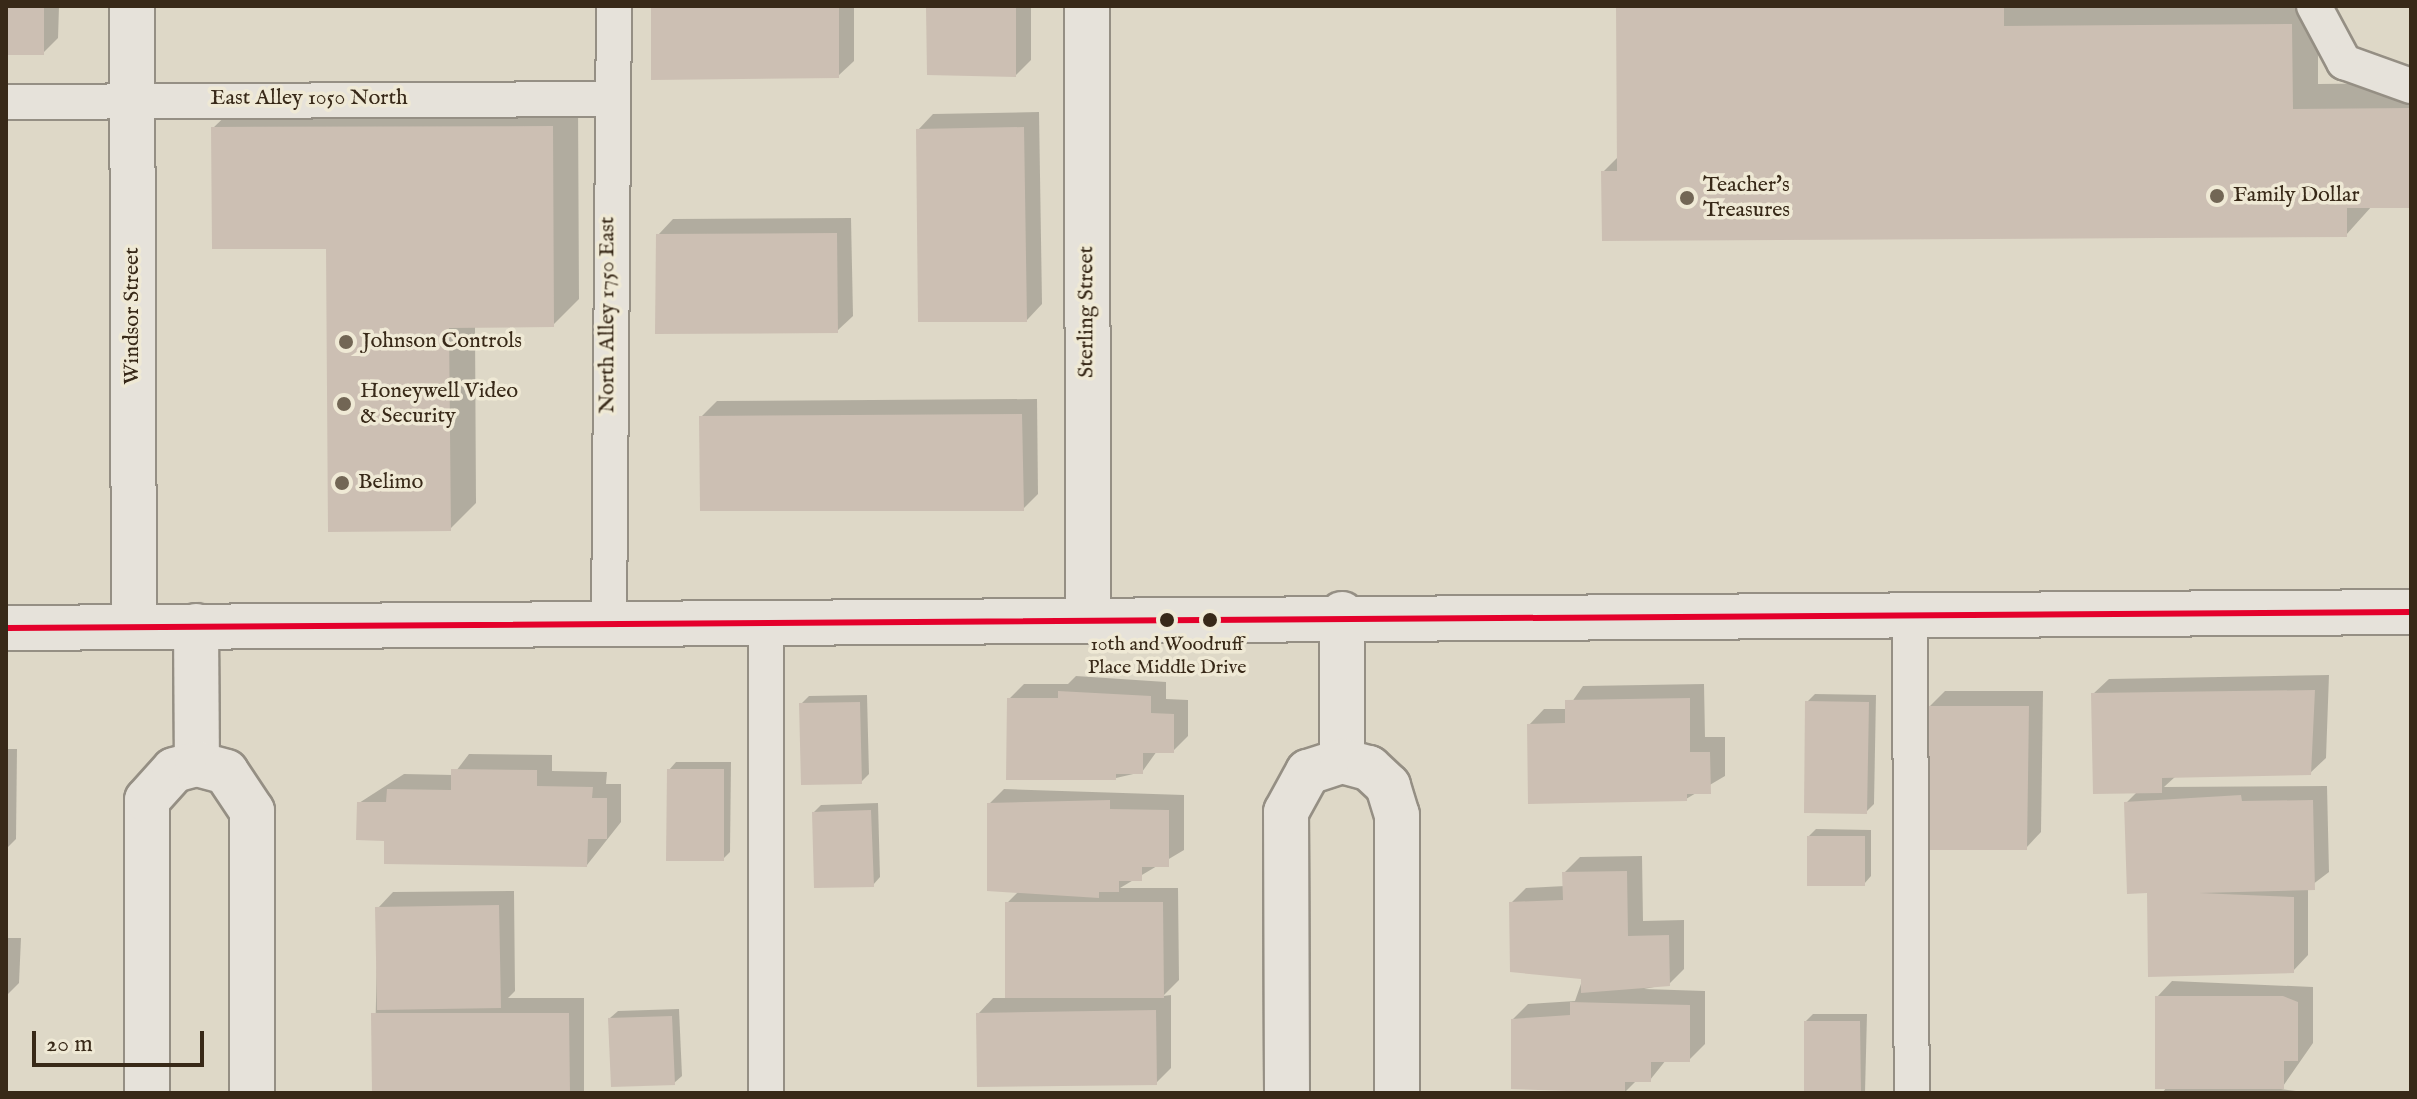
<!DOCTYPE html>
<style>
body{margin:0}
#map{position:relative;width:2417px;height:1099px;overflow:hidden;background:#ded8c7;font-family:"IM FELL English",serif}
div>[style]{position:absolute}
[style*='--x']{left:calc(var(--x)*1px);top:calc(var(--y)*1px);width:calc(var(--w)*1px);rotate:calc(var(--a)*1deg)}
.shadow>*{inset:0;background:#0003}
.building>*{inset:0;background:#ccbfb3}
.roads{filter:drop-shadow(2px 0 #958f84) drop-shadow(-2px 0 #958f84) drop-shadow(0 2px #958f84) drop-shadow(0 -2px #958f84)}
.service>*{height:34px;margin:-17px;padding:0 17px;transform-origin:17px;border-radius:17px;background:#e6e2da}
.minor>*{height:44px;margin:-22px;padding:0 22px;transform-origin:22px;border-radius:22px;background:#e6e2da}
.secondary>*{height:44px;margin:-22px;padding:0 22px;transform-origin:22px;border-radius:22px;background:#e6e2da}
.bus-1>*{height:6px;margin:-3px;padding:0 3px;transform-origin:3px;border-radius:3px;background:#e4002b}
.dots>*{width:22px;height:22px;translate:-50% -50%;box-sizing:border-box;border:4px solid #efe9d5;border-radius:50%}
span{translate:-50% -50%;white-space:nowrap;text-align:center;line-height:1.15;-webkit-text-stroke:7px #efe9d5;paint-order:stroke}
.bus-label{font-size:20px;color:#382918}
.street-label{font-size:22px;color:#382918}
.poi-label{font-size:22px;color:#382918}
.left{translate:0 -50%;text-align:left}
.frame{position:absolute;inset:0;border:8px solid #382918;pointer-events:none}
.scale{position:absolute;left:32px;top:1031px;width:172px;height:36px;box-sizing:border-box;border:4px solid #382918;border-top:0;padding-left:10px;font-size:24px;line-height:28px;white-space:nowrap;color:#382918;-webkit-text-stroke:6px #efe9d5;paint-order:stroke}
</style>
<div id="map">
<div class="shadow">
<i style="clip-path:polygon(6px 6px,59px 6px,58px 38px,43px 53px,6px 53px)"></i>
<i style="clip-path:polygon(653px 6px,854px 6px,854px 61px,838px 76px)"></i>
<i style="clip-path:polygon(928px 6px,1031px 6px,1031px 60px,1016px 75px)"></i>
<i style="clip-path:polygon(1618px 6px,2318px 6px,2318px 84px,2411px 83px,2411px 206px,2372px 206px,2346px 235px,1603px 172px,1619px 156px)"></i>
<i style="clip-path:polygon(578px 101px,579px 299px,553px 325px,475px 326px,476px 503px,450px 529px,328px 247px,213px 128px,240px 102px)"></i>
<i style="clip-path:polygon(1039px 112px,1042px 304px,1027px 320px,918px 130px,933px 114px)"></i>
<i style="clip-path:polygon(851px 218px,853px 316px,837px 331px,658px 235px,673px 219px)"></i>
<i style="clip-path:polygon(1037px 399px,1038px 494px,1023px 509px,701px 417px,717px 401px)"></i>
<i style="clip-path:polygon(2329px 675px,2326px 758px,2310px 773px,2176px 776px,2164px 787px,2327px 786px,2329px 872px,2308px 888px,2308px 955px,2293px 971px,2149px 891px,2126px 803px,2138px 791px,2093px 694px,2109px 679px)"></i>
<i style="clip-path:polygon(1076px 676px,1166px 682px,1166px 699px,1188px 700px,1188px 736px,1173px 751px,1157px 751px,1142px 772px,1116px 778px,1009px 699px,1024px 684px,1068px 684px)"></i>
<i style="clip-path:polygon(1704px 684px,1705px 737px,1725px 737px,1725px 776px,1686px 799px,1529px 725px,1544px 709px,1567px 709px,1583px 686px)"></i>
<i style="clip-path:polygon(1945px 691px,2043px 691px,2041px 832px,2026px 848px,1929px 707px)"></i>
<i style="clip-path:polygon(1815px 694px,1876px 695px,1874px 804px,1866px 812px,1807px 702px)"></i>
<i style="clip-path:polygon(867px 695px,869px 774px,861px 782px,801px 704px,809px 696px)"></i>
<i style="clip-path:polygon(6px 749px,17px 749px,16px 839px,6px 849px)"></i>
<i style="clip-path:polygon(469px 754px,552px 755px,552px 771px,607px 772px,606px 784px,621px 784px,621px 822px,587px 865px,386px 839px,359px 803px,404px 774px,453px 775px)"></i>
<i style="clip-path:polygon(676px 762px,731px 762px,730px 852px,723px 859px,669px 770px)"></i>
<i style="clip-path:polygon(1004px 789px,1184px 795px,1184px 850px,1120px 888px,1178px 888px,1179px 980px,1163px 996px,1171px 995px,1171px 1068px,1156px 1083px,978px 1014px,993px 998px,1007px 998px,1007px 903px,1019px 891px,989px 804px)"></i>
<i style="clip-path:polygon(878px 803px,880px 877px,873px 885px,814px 812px,821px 805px)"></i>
<i style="clip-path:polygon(1816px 829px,1871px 830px,1871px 876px,1864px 884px,1809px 836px)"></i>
<i style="clip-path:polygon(1642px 856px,1643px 921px,1684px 920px,1684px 969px,1669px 984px,1644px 989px,1705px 991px,1705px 1044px,1689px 1060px,1666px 1060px,1650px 1080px,1637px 1080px,1624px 1093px,1598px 1093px,1513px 1019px,1528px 1004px,1575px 1001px,1583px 978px,1511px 903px,1526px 888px,1565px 886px,1564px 873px,1580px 857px)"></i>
<i style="clip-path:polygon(514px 891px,515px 991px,508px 998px,584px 998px,584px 1093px,374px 1093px,378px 908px,393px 892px)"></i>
<i style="clip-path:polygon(6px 938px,21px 938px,19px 983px,6px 996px)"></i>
<i style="clip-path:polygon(2172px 981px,2313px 987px,2313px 1043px,2281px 1089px,2312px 1093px,2162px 1093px,2167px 1087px,2157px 997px)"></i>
<i style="clip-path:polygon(679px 1009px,682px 1076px,674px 1083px,610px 1018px,618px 1011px)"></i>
<i style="clip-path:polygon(1813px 1014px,1867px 1014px,1865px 1093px,1806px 1093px,1806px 1021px)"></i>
</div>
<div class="building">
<i style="clip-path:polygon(6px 6px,44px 6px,44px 55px,6px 55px)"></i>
<i style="clip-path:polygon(651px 6px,839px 6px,839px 78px,651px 80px)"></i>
<i style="clip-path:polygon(926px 6px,1016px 6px,1016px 77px,927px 75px)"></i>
<i style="clip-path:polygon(1616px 6px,2004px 6px,2004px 26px,2292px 24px,2293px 109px,2411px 108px,2411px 208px,2347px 208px,2347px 237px,1602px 241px,1601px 171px,1617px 171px)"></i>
<i style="clip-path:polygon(553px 126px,554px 327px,449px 328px,451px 531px,328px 532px,326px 249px,212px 249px,211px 127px)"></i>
<i style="clip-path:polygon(1024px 127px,1027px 322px,918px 322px,916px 129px)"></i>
<i style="clip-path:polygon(837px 233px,838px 333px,655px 334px,656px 234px)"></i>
<i style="clip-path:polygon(1022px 414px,1024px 511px,700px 511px,699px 416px)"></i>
<i style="clip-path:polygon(2315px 690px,2311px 775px,2162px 778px,2162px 793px,2093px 794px,2091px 693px)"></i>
<i style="clip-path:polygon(1058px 691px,1151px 696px,1151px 713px,1174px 714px,1174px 753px,1143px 753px,1143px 774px,1116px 774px,1116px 780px,1006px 780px,1007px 698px,1058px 698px)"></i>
<i style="clip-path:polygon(1690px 698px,1690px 752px,1710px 752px,1711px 794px,1687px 794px,1687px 801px,1528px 804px,1527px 724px,1565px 723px,1565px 700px)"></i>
<i style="clip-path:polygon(1805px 701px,1869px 702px,1867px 814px,1804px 813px)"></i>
<i style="clip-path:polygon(860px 702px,862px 784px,801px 785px,799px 703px)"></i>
<i style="clip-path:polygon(1927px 706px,2029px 706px,2027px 850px,1927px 850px)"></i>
<i style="clip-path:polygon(451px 769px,537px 770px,537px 786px,593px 787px,592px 798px,607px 798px,607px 839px,588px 839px,587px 867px,384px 864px,384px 841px,356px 840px,357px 802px,386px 802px,387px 789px,451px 790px)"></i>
<i style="clip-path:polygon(667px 769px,724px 769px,724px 861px,666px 861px)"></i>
<i style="clip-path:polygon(2241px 795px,2242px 801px,2313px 800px,2315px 890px,2199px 893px,2294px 897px,2294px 973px,2148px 977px,2147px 893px,2127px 894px,2124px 802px)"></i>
<i style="clip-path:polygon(1110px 800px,1110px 809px,1169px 810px,1169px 867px,1142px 867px,1142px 881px,1119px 881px,1119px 892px,1099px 892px,1099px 898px,987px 891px,987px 803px)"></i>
<i style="clip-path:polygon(871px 810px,874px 887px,814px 888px,812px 812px)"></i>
<i style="clip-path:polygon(1807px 836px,1865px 836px,1865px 886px,1807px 886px)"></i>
<i style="clip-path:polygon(1627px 871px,1628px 936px,1669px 935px,1670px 986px,1581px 993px,1581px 979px,1510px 972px,1509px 902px,1563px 900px,1562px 872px)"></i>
<i style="clip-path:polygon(1005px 902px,1163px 902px,1164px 998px,1005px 998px)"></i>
<i style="clip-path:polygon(499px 905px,501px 1008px,377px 1010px,375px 907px)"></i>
<i style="clip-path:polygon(2155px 996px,2283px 996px,2298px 1002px,2298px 1061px,2284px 1061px,2284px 1089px,2155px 1089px)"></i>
<i style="clip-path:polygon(1570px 1002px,1690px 1005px,1690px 1062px,1651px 1062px,1651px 1082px,1625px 1082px,1625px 1093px,1511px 1089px,1511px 1019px,1570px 1015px)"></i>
<i style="clip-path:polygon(1156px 1010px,1157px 1085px,977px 1087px,976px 1013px)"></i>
<i style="clip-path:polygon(371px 1013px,569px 1013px,570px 1093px,372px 1093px)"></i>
<i style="clip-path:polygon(672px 1016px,675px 1085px,611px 1087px,608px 1018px)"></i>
<i style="clip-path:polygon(1804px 1021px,1860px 1021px,1861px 1093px,1804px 1093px)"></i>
</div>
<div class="roads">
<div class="service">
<i style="--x:2314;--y:6;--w:64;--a:61.8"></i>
<i style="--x:2344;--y:62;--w:71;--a:19.7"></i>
<i style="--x:6;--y:102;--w:606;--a:-0.28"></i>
<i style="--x:1910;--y:613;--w:480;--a:89.8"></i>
<i style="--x:766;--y:621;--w:472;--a:90"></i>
<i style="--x:609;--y:624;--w:618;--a:-89.54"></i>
</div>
<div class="minor">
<i style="--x:132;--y:6;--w:621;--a:89.82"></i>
<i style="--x:1087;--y:6;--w:611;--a:89.91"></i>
<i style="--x:1342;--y:614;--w:147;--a:90"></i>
<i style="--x:196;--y:626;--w:138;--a:89.6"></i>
<i style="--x:147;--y:1093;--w:293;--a:-90"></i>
<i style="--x:147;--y:800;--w:40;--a:-48"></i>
<i style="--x:174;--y:770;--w:24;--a:-15"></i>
<i style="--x:197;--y:764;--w:30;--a:15"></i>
<i style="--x:226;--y:772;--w:47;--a:56.3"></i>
<i style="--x:252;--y:811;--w:282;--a:90"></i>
<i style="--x:1287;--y:1093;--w:281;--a:-90.2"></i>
<i style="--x:1286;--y:812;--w:46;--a:-61.2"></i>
<i style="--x:1308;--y:772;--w:36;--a:-18"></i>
<i style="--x:1342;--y:761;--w:28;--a:15"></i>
<i style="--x:1369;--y:768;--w:26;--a:43"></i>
<i style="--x:1388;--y:786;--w:30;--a:73"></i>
<i style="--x:1397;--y:815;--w:278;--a:90"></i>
</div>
<div class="secondary">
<i style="--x:6;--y:628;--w:2405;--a:-0.38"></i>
</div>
</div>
<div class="bus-1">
<i style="--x:6;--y:628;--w:2405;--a:-0.38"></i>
</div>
<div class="dots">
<i style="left:2217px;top:196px;background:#726655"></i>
<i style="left:1687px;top:198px;background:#726655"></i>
<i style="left:346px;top:342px;background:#726655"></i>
<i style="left:344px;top:404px;background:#726655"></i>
<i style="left:342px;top:483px;background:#726655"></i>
<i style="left:1167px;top:620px;background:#382918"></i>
<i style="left:1210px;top:620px;background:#382918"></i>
</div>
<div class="bus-label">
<span style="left:1167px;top:656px">10th and Woodruff<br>Place Middle Drive</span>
</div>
<div class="street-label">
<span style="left:309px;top:99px">East Alley 1050 North</span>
<span style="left:1087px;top:312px;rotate:-90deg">Sterling Street</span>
<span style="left:608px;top:315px;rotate:-90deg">North Alley 1750 East</span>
<span style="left:133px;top:316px;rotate:-90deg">Windsor Street</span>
</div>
<div class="poi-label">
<span class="left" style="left:1703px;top:198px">Teacher's<br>Treasures</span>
<span class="left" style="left:2233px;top:196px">Family Dollar</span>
<span class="left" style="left:362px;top:342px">Johnson Controls</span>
<span class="left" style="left:360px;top:404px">Honeywell Video<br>&amp; Security</span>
<span class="left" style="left:358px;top:483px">Belimo</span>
</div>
<div class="frame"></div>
<div class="scale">20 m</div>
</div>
